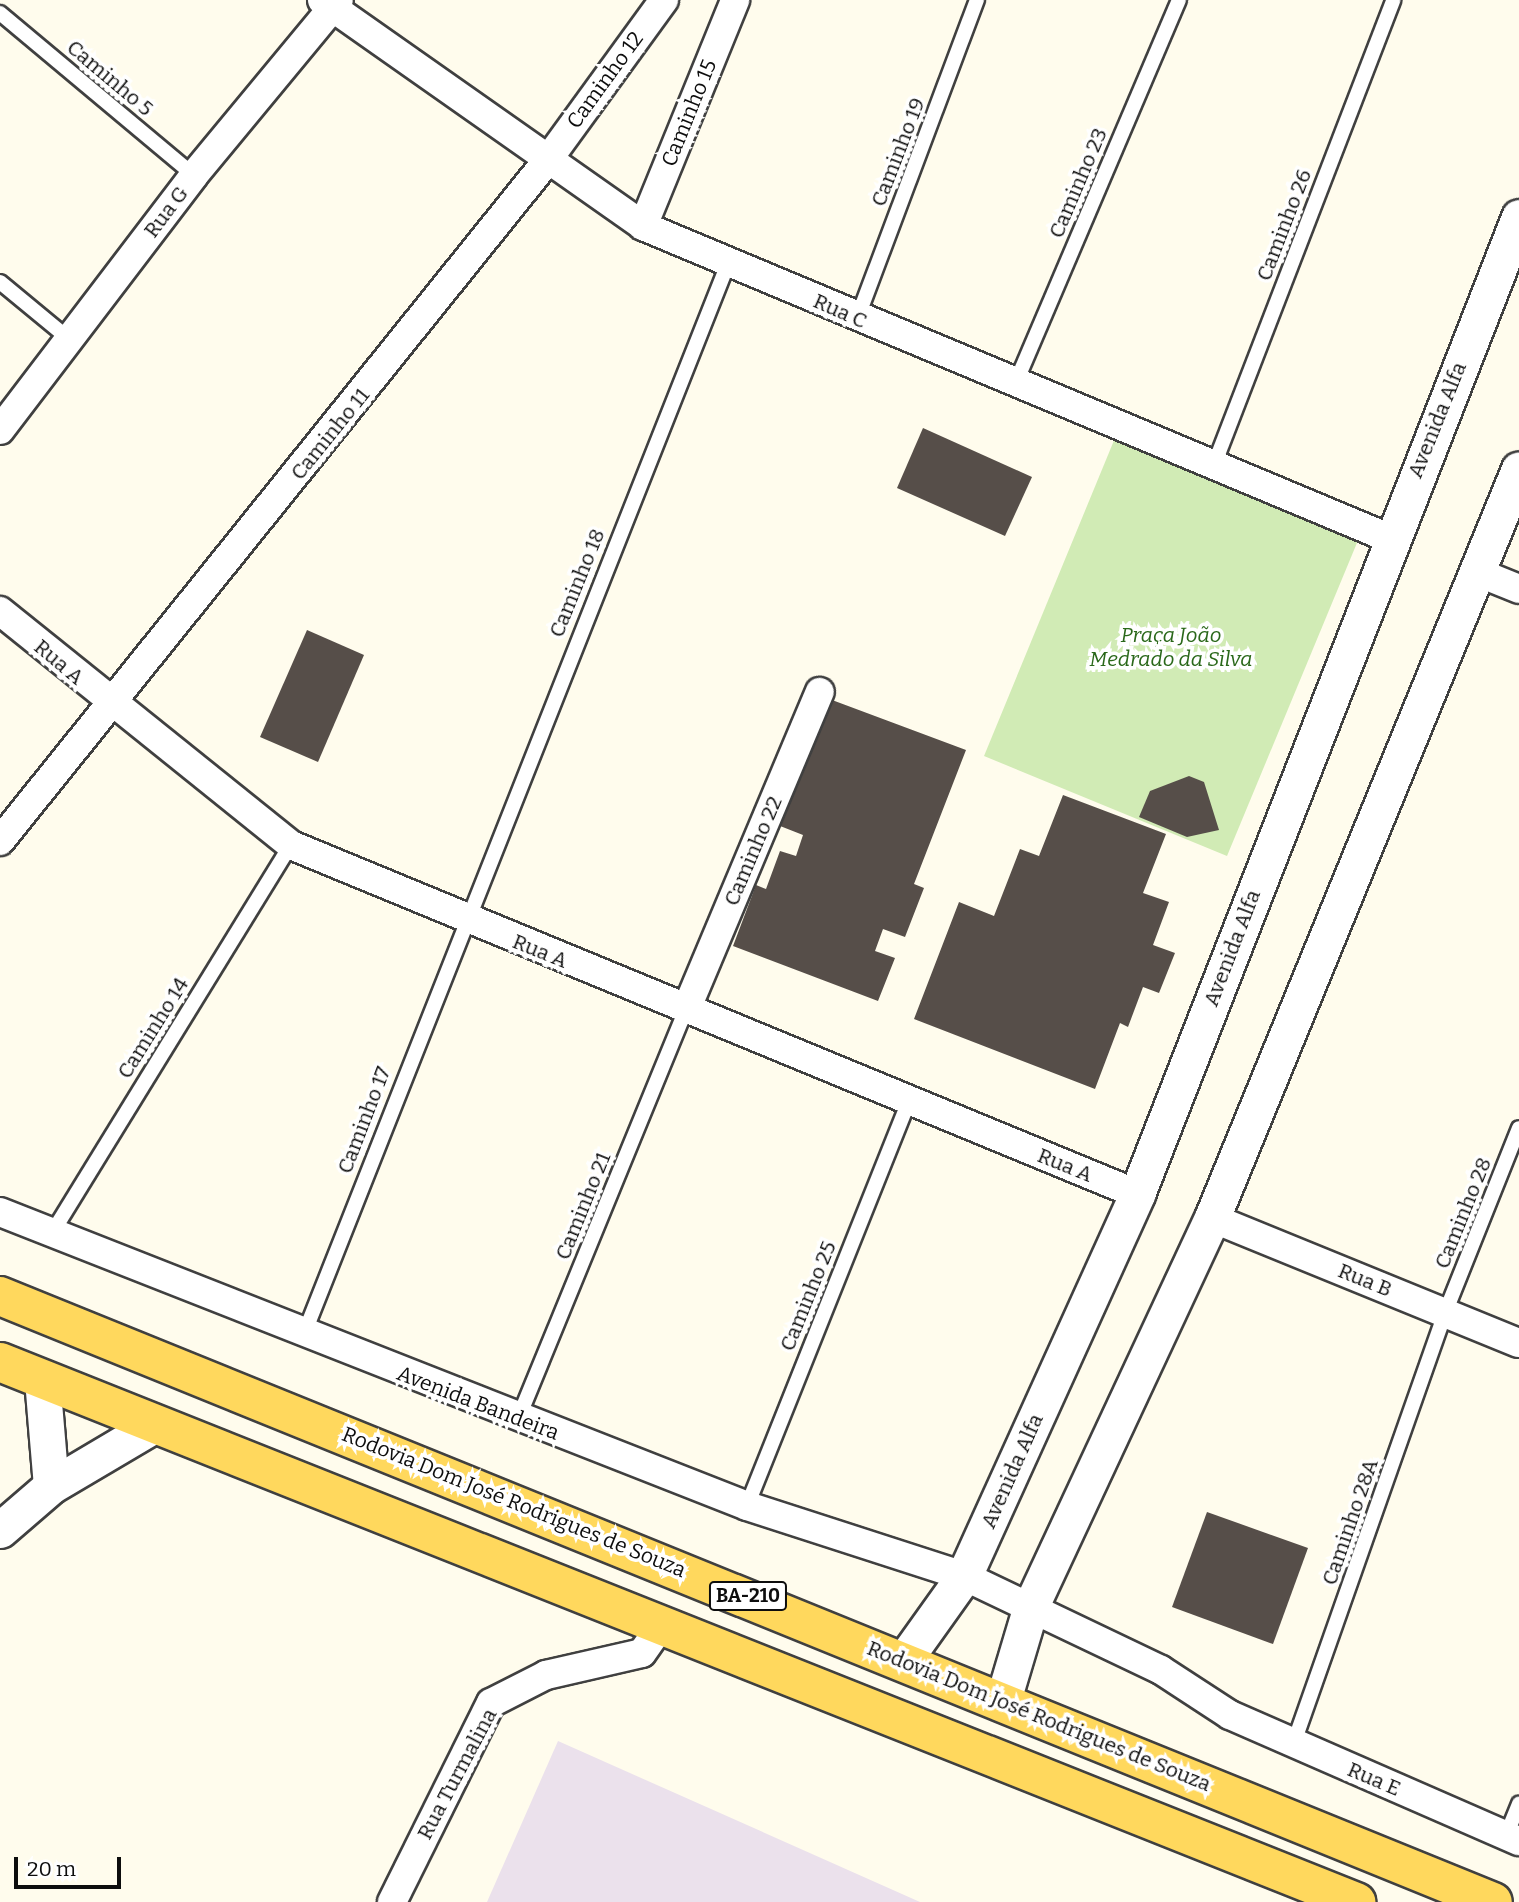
<!DOCTYPE html>
<meta charset="utf-8">
<style>
body{margin:0}
#map{position:relative;width:1519px;height:1902px;overflow:hidden;background:#fffced;font-family:Bitter,serif}
div>[style]{position:absolute}
[style*='--x']{left:calc(var(--x)*1px);top:calc(var(--y)*1px);width:calc(var(--w)*1px);rotate:calc(var(--a)*1deg)}
.industrial>*{inset:0;background:#ebe1ec}
.green>*{inset:0;background:#d1ebb5}
.building>*{inset:0;background:#564e49}
.roads{filter:drop-shadow(2px 0 #404040) drop-shadow(-2px 0 #404040) drop-shadow(0 2px #404040) drop-shadow(0 -2px #404040)}
.service>*{height:14px;margin:-7px;padding:0 7px;transform-origin:7px;border-radius:7px;background:#fff}
.minor>*{height:28px;margin:-14px;padding:0 14px;transform-origin:14px;border-radius:14px;background:#fff}
.tertiary>*{height:35px;margin:-17.5px;padding:0 17.5px;transform-origin:17.5px;border-radius:17.5px;background:#fff}
.primary>*{height:38px;margin:-19px;padding:0 19px;transform-origin:19px;border-radius:19px;background:#ffd85d}
span{translate:-50% -50%;white-space:nowrap;text-align:center;line-height:1.15;-webkit-text-stroke:7px #fff;paint-order:stroke}
.shield-label span{padding:2px 5px;background:#fff;border:2px solid;border-radius:5px;-webkit-text-stroke-width:0}
.shield-label{font-size:19px;color:#0d0d0d;font-weight:700}
.street-label{font-size:21px;color:#0d0d0d}
.park-label{font-size:21px;color:#2a681a;font-style:italic}
.scale{position:absolute;left:14px;top:1857px;width:107px;height:32px;box-sizing:border-box;border:4px solid #0d0d0d;border-top:0;padding-left:9px;font-size:21px;line-height:24px;white-space:nowrap;color:#0d0d0d;-webkit-text-stroke:5px #fff;paint-order:stroke}
</style>
<div id="map">
<div class="industrial">
<i style="clip-path:polygon(558px 1741px,920px 1902px,487px 1902px)"></i>
</div>
<div class="green">
<i style="clip-path:polygon(1115px 438px,1359px 538px,1227px 856px,984px 756px)"></i>
</div>
<div class="building">
<i style="clip-path:polygon(923px 428px,1032px 477px,1005px 536px,897px 488px)"></i>
<i style="clip-path:polygon(307px 630px,364px 655px,318px 762px,260px 737px)"></i>
<i style="clip-path:polygon(824px 697px,966px 750px,914px 884px,924px 888px,905px 937px,883px 929px,875px 951px,895px 958px,878px 1001px,733px 946px,756px 885px,766px 889px,780px 851px,796px 856px,803px 835px,775px 824px)"></i>
<i style="clip-path:polygon(1189px 776px,1204px 782px,1219px 830px,1187px 837px,1139px 817px,1150px 791px)"></i>
<i style="clip-path:polygon(1063px 795px,1166px 834px,1143px 893px,1169px 902px,1153px 945px,1175px 953px,1159px 993px,1143px 987px,1128px 1027px,1120px 1023px,1095px 1089px,914px 1019px,959px 902px,994px 916px,1020px 849px,1039px 856px)"></i>
<i style="clip-path:polygon(1207px 1512px,1308px 1548px,1273px 1644px,1172px 1607px)"></i>
</div>
<div class="roads">
<div class="service">
<i style="--x:0;--y:13;--w:253;--a:39.9"></i>
<i style="--x:0;--y:282;--w:89;--a:39.6"></i>
<i style="--x:857;--y:319;--w:341;--a:-69.4"></i>
<i style="--x:1016;--y:382;--w:415;--a:-66.9"></i>
<i style="--x:1214;--y:465;--w:498;--a:-68.9"></i>
<i style="--x:52;--y:1233;--w:456;--a:-58.4"></i>
<i style="--x:304;--y:1334;--w:1154;--a:-68.39"></i>
<i style="--x:518;--y:1419;--w:442;--a:-67.7"></i>
<i style="--x:747;--y:1506;--w:436;--a:-68.2"></i>
<i style="--x:1293;--y:1745;--w:458;--a:-70.6"></i>
<i style="--x:1445;--y:1313;--w:199;--a:-68.2"></i>
<i style="--x:1506;--y:1836;--w:35;--a:-68"></i>
</div>
<div class="minor">
<i style="--x:322;--y:0;--w:393;--a:35.1"></i>
<i style="--x:643;--y:226;--w:809;--a:22.7"></i>
<i style="--x:643;--y:226;--w:244;--a:-67.8"></i>
<i style="--x:0;--y:430;--w:320;--a:-52.7"></i>
<i style="--x:194;--y:175;--w:227;--a:-50.4"></i>
<i style="--x:1477;--y:572;--w:45;--a:22"></i>
<i style="--x:0;--y:611;--w:373;--a:38.8"></i>
<i style="--x:291;--y:845;--w:915;--a:22.42"></i>
<i style="--x:0;--y:841;--w:873;--a:-51.19"></i>
<i style="--x:547;--y:161;--w:199;--a:-54"></i>
<i style="--x:686;--y:1010;--w:345;--a:-67.2"></i>
<i style="--x:0;--y:1212;--w:803;--a:21.48"></i>
<i style="--x:747;--y:1506;--w:228;--a:17.9"></i>
<i style="--x:964;--y:1576;--w:218;--a:25.5"></i>
<i style="--x:1161;--y:1670;--w:82;--a:33.1"></i>
<i style="--x:1230;--y:1715;--w:315;--a:23.6"></i>
<i style="--x:1212;--y:1218;--w:331;--a:22.2"></i>
<i style="--x:392;--y:1902;--w:222;--a:-63.6"></i>
<i style="--x:491;--y:1703;--w:62;--a:-27"></i>
<i style="--x:546;--y:1675;--w:98;--a:-12.9"></i>
<i style="--x:642;--y:1653;--w:32;--a:-55"></i>
</div>
<div class="tertiary">
<i style="--x:42;--y:1379;--w:107;--a:85.2"></i>
<i style="--x:0;--y:1530;--w:67;--a:-40.8"></i>
<i style="--x:51;--y:1486;--w:120;--a:-30.6"></i>
<i style="--x:904;--y:1660;--w:103;--a:-54.5"></i>
<i style="--x:964;--y:1576;--w:419;--a:-65.6"></i>
<i style="--x:1137;--y:1194;--w:1049;--a:-68.64"></i>
<i style="--x:1003;--y:1700;--w:98;--a:-73.4"></i>
<i style="--x:1031;--y:1606;--w:428;--a:-65"></i>
<i style="--x:1212;--y:1218;--w:809;--a:-67.71"></i>
</div>
<div class="primary">
<i style="--x:0;--y:1296;--w:1611;--a:22.09"></i>
<i style="--x:0;--y:1362;--w:1460;--a:21.71"></i>
</div>
</div>
<div class="shield-label">
<span style="left:748px;top:1596px">BA-210</span>
</div>
<div class="street-label">
<span style="left:110px;top:78px;rotate:40deg">Caminho 5</span>
<span style="left:605px;top:80px;rotate:-54deg">Caminho 12</span>
<span style="left:689px;top:113px;rotate:-68deg">Caminho 15</span>
<span style="left:898px;top:152px;rotate:-69deg">Caminho 19</span>
<span style="left:1078px;top:183px;rotate:-67deg">Caminho 23</span>
<span style="left:166px;top:212px;rotate:-53deg">Rua G</span>
<span style="left:1284px;top:225px;rotate:-69deg">Caminho 26</span>
<span style="left:840px;top:311px;rotate:24deg">Rua C</span>
<span style="left:1437px;top:420px;rotate:-68deg">Avenida Alfa</span>
<span style="left:330px;top:434px;rotate:-51deg">Caminho 11</span>
<span style="left:577px;top:583px;rotate:-68deg">Caminho 18</span>
<span style="left:59px;top:662px;rotate:40deg">Rua A</span>
<span style="left:753px;top:851px;rotate:-67deg">Caminho 22</span>
<span style="left:1232px;top:948px;rotate:-69deg">Avenida Alfa</span>
<span style="left:540px;top:951px;rotate:22deg">Rua A</span>
<span style="left:153px;top:1028px;rotate:-58deg">Caminho 14</span>
<span style="left:364px;top:1120px;rotate:-69deg">Caminho 17</span>
<span style="left:1065px;top:1165px;rotate:22deg">Rua A</span>
<span style="left:583px;top:1206px;rotate:-68deg">Caminho 21</span>
<span style="left:1463px;top:1213px;rotate:-68deg">Caminho 28</span>
<span style="left:1365px;top:1280px;rotate:22deg">Rua B</span>
<span style="left:808px;top:1296px;rotate:-68deg">Caminho 25</span>
<span style="left:478px;top:1403px;rotate:21deg">Avenida Bandeira</span>
<span style="left:1012px;top:1471px;rotate:-66deg">Avenida Alfa</span>
<span style="left:514px;top:1502px;rotate:22deg">Rodovia Dom José Rodrigues de Souza</span>
<span style="left:1350px;top:1522px;rotate:-71deg">Caminho 28A</span>
<span style="left:1039px;top:1716px;rotate:22deg">Rodovia Dom José Rodrigues de Souza</span>
<span style="left:457px;top:1774px;rotate:-62deg">Rua Turmalina</span>
<span style="left:1374px;top:1779px;rotate:23deg">Rua E</span>
</div>
<div class="park-label">
<span style="left:1171px;top:647px">Praça João<br>Medrado da Silva</span>
</div>
<div class="scale">20 m</div>
</div>
